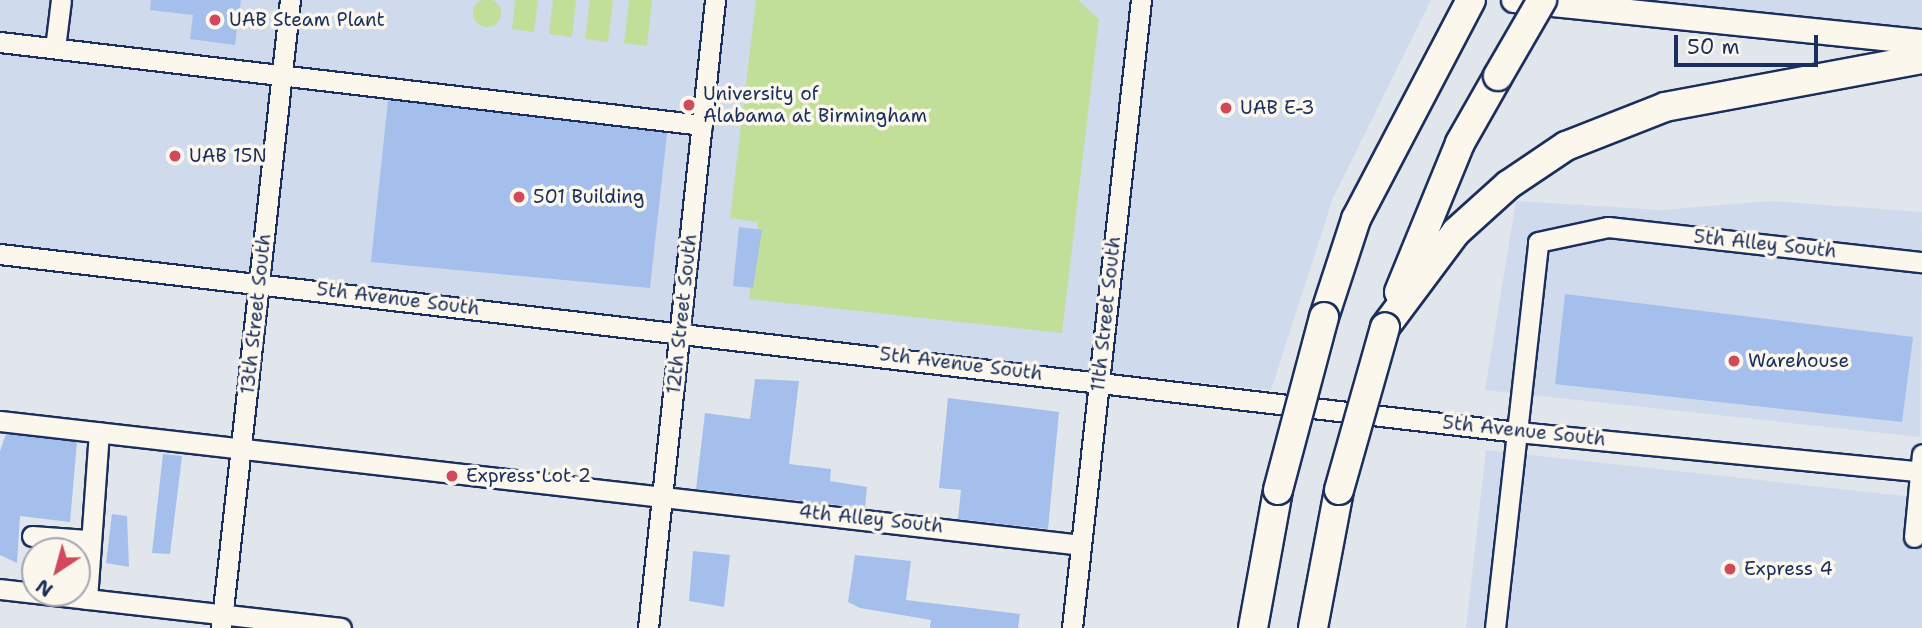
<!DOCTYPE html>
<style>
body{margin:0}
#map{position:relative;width:1922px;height:628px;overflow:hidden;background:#e1e6ec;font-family:"Shantell Sans",sans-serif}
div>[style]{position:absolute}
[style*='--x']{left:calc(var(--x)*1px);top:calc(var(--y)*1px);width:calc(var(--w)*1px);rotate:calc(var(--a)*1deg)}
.built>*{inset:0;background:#cfdaec}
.green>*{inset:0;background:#c1df98}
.round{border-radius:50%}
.building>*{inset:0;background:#a4bfeb}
.roads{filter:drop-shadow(2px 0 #1b2f5e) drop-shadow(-2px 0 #1b2f5e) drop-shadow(0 2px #1b2f5e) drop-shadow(0 -2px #1b2f5e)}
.minor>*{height:19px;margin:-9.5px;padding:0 9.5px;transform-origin:9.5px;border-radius:9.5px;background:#fbf7ec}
.major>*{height:24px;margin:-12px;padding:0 12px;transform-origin:12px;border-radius:12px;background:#fbf7ec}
.highway>*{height:28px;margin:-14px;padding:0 14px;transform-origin:14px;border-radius:14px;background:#fbf7ec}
.bridges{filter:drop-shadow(2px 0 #1b2f5e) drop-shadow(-2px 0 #1b2f5e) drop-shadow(0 2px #1b2f5e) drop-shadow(0 -2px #1b2f5e)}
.highway-bridge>*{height:28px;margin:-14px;padding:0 14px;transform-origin:14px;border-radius:14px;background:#fbf7ec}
.dots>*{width:19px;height:19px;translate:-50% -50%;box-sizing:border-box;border:4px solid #fbf7ec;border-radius:50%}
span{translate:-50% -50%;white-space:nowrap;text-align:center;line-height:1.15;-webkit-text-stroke:7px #fbf7ec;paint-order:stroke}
.poi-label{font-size:19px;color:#1b2f5e}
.left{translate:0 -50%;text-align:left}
.street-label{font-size:19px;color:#1b2f5e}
.north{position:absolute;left:21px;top:537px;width:70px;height:70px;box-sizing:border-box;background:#fbf7ec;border:2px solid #a1a7b3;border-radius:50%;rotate:216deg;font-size:19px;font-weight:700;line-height:28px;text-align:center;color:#1b2f5e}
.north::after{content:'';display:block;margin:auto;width:24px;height:32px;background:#d1495b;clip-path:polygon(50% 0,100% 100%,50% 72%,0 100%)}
.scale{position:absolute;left:1674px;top:35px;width:144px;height:32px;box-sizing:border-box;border:4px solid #1b2f5e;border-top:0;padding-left:9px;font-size:21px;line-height:24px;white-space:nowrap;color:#1b2f5e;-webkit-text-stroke:5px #fbf7ec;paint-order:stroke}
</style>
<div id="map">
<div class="built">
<i style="clip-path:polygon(0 0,1431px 0,1333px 198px,1271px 390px,0 255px)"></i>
<i style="clip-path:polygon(1610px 0,1922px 0,1922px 30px)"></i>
<i style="clip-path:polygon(1516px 201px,1661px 210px,1771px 201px,1922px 212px,1920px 437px,1485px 390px)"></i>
<i style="clip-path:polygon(1486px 450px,1922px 498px,1922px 628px,1466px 628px)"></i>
</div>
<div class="green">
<i class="round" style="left:473px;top:-1px;width:28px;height:28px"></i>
<i style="clip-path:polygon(515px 0,538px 0,534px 32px,512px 29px)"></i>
<i style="clip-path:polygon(553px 0,576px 0,572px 37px,549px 34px)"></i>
<i style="clip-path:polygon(590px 0,613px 0,608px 42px,585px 39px)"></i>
<i style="clip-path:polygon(629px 0,652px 0,647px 46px,624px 43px)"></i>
<i style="clip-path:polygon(756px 0,1078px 0,1099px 20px,1062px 333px,749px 299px,758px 222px,730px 218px)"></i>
</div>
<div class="building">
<i style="clip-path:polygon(151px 0,241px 0,235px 45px,190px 39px,193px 15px,150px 10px)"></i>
<i style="clip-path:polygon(388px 100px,667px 133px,650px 288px,371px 262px)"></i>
<i style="clip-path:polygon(739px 227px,762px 230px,753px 288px,733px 286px)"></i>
<i style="clip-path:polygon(1565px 294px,1913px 337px,1902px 422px,1555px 384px)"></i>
<i style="clip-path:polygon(755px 379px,799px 381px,789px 464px,831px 469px,830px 481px,867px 487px,865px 508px,696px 489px,705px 413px,750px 419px)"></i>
<i style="clip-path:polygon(948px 398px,1059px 412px,1048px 529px,958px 519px,961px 490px,939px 488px)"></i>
<i style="clip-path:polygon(6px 434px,77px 442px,70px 522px,20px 516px,17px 563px,0 555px,0 451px)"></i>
<i style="clip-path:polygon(163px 454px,182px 456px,170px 554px,152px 553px)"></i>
<i style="clip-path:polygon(112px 514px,127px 516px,129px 567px,106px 563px)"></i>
<i style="clip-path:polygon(693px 551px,730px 555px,724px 607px,689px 601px)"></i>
<i style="clip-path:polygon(855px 555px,911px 561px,906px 600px,1020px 614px,1018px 628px,930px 628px,931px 620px,860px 608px,848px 602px)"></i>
</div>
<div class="roads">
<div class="minor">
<i style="--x:0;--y:42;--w:707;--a:6.74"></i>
<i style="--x:55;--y:48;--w:48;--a:-82.9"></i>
<i style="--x:0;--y:254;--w:1527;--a:6.69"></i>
<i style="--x:1517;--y:432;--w:407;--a:5.6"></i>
<i style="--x:0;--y:421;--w:1088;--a:6.54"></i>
<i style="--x:32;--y:536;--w:55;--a:4.2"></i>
<i style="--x:1914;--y:537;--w:83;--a:-84.5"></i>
<i style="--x:0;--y:589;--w:343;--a:6.5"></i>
<i style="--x:87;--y:599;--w:167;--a:-85.9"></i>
<i style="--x:221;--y:628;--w:632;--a:-83.73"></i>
<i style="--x:648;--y:628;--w:632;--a:-83.91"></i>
<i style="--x:1072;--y:628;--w:632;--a:-83.73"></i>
<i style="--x:1495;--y:628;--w:388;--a:-83.6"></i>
<i style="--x:1538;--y:242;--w:72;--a:-12.1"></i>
<i style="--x:1608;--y:227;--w:316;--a:6.4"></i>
</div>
<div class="major">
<i style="--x:1514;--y:0;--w:410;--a:5.9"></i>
</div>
<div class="highway">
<i style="--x:1399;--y:292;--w:161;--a:-67.7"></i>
<i style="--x:1460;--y:143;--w:77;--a:-60.4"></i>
<i style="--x:1324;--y:317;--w:103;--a:-71.9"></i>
<i style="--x:1356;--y:219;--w:247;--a:-62.3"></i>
<i style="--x:1385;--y:327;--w:119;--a:-53.2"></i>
<i style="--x:1456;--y:232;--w:70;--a:-42.1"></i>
<i style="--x:1508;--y:185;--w:70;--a:-33.9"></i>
<i style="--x:1566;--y:146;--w:106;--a:-21.5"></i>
<i style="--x:1665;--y:107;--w:261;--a:-10.6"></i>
<i style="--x:1253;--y:628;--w:140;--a:-79.7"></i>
<i style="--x:1313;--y:628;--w:140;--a:-79.3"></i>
</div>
</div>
<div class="bridges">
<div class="highway-bridge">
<i style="--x:1498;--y:76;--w:88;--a:-59.9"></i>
<i style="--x:1278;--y:490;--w:179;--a:-75.1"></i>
<i style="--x:1339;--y:490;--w:169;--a:-74.2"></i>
</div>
</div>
<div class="dots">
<i style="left:215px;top:20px;background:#d1495b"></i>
<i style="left:689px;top:105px;background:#d1495b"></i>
<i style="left:1226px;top:108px;background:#d1495b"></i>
<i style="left:175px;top:156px;background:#d1495b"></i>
<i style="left:519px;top:197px;background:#d1495b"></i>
<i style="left:1734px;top:361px;background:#d1495b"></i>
<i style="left:452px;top:476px;background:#d1495b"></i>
<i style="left:1730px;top:569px;background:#d1495b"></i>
</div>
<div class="poi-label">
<span class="left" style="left:229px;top:20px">UAB Steam Plant</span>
<span class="left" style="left:703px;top:105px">University of<br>Alabama at Birmingham</span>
<span class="left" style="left:1240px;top:108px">UAB E-3</span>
<span class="left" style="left:189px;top:156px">UAB 15N</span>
<span class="left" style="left:533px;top:197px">501 Building</span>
<span class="left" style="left:1748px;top:361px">Warehouse</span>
<span class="left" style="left:466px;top:476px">Express Lot 2</span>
<span class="left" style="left:1744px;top:569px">Express 4</span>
</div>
<div class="street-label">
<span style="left:1765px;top:244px;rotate:6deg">5th Alley South</span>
<span style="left:398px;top:299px;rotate:7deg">5th Avenue South</span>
<span style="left:256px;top:314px;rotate:-84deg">13th Street South</span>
<span style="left:682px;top:314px;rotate:-84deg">12th Street South</span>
<span style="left:1106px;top:314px;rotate:-84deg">11th Street South</span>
<span style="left:961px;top:364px;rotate:7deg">5th Avenue South</span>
<span style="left:1524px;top:431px;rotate:6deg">5th Avenue South</span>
<span style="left:871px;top:519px;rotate:6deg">4th Alley South</span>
</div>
<div class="north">N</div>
<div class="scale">50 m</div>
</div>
